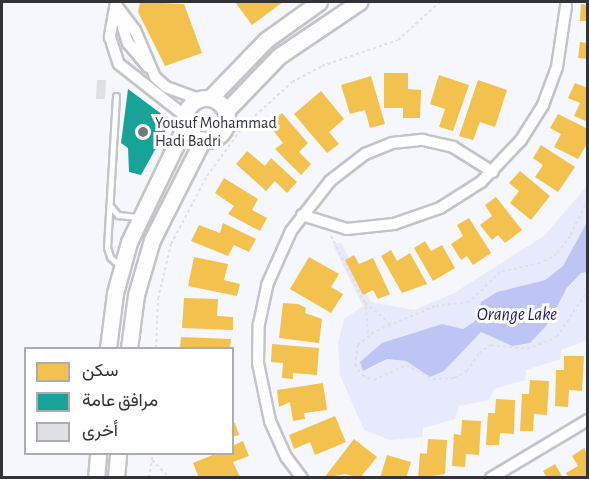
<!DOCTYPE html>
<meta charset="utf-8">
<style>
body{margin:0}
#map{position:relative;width:589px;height:479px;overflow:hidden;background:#f6f7fc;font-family:"Alegreya Sans",Vazirmatn,sans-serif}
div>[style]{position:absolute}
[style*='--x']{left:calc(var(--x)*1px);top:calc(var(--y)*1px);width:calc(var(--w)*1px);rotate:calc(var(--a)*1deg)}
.green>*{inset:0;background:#e7eafc}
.water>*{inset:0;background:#bec5f5}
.homes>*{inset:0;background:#f2c14e}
.public>*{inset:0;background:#17a398}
.building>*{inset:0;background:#dfe0e4}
.path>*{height:2px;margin-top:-1px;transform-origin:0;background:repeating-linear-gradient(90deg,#dfdfe1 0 3px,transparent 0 6px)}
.roads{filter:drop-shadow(2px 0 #c3c4c8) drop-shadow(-2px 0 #c3c4c8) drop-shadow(0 2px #c3c4c8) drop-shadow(0 -2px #c3c4c8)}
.lane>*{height:5px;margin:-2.5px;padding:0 2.5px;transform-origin:2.5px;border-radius:2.5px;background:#fefeff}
.street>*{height:10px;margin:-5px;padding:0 5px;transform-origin:5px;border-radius:5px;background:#fefeff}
.secondary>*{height:15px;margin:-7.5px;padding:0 7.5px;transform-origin:7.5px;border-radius:7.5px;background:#fefeff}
.secondary>.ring{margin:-7.5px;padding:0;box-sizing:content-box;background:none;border:15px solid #fefeff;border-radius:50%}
.dots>*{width:16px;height:16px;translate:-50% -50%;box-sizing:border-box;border:3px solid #fff;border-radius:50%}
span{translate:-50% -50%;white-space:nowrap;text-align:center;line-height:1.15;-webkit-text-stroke:6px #fff;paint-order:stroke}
.poi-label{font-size:16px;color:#323337}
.left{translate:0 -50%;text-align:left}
.water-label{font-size:18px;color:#211775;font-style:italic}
.frame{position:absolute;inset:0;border:3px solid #323337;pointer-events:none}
.legend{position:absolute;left:24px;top:347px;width:210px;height:108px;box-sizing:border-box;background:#fff;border:2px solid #adadaf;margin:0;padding:8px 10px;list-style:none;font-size:18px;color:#323337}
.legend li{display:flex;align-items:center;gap:12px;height:30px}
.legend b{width:30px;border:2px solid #adadaf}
</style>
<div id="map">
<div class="green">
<i style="clip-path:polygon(587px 186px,587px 222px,563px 266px,545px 280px,497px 292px,481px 302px,475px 321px,463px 329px,442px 324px,406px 337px,366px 371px,387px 359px,406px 361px,419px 370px,444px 371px,481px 332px,512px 346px,547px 325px,558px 302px,581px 272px,587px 272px,587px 340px,561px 350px,561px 359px,526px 370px,525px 380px,494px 389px,489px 400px,459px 406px,455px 419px,423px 428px,423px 437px,390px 440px,364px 430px,340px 375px,338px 343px,344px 319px,363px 306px,333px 245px,341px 242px,371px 302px,414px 310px,454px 293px,544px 236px)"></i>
</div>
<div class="water">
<i style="clip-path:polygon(587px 222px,587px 272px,581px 273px,567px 288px,547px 325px,530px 343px,512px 346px,481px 332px,444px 371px,430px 377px,406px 361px,387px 359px,363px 371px,360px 362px,382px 343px,442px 324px,463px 329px,475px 321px,481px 302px,497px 292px,545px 280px,563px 266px)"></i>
</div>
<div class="homes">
<i style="clip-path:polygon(140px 2px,184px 4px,202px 53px,165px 66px,138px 12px)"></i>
<i style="clip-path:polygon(235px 2px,283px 2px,252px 25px)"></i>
<i style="clip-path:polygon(581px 4px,588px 5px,588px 21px,580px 21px)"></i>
<i style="clip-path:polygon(580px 42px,588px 43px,588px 59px,578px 58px)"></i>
<i style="clip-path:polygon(384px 73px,408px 73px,408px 89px,421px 90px,420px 118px,403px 118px,403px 108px,384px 108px)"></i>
<i style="clip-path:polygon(439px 75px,469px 85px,453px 131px,439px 127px,445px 109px,430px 104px)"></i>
<i style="clip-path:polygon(371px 76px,385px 124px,370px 128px,365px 110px,350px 114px,341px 85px)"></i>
<i style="clip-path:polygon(478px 80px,507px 90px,495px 127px,480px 122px,473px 140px,459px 136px)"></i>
<i style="clip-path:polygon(575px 83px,588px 88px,588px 122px,574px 116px,580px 103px,568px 98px)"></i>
<i style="clip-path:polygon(321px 91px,344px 119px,329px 132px,339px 144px,327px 153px,294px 114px)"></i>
<i style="clip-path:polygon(282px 113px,308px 143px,299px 152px,311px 164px,301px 175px,275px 149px,283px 143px,269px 125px)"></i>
<i style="clip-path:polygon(558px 114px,588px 129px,588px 142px,578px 159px,554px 147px,561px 134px,550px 128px)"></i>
<i style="clip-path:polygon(541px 145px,575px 167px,558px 192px,535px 177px,543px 165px,533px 158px)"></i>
<i style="clip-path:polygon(247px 151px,265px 166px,271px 158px,297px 182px,287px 193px,275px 181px,266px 191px,236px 164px)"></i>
<i style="clip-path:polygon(520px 171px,550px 196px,531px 220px,510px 203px,519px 191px,509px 183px)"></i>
<i style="clip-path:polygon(224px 178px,258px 199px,252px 210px,267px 218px,260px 231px,228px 214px,234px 206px,215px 193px)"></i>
<i style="clip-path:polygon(496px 197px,522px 230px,505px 243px,498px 235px,492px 240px,480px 225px,492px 216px,485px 205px)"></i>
<i style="clip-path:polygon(469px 218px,491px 253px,473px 265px,467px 256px,461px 260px,451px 244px,463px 236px,457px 225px)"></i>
<i style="clip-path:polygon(223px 223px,256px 239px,249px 252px,234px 245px,228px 256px,191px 241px,199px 225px,220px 233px)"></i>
<i style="clip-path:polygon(425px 241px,431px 251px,442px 245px,455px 268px,433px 281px,414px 248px)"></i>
<i style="clip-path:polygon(391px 250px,397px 261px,410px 253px,427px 284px,402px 293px,381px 256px)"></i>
<i style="clip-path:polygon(354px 255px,359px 264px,373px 258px,390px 294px,378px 299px,373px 290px,363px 295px,345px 260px)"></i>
<i style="clip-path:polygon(194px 257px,228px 264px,224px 280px,240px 284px,237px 296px,188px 286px)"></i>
<i style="clip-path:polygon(309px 257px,339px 274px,331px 287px,343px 294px,331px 313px,290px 289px)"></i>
<i style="clip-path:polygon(184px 298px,218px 299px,217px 316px,233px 317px,233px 330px,182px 328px)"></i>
<i style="clip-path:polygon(283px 303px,298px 304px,306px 308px,305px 313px,322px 319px,319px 343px,279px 338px)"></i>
<i style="clip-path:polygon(181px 337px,231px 339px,230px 348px,180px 348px)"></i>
<i style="clip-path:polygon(272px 344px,319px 348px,317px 375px,293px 373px,293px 379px,282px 378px,283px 363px,271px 362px)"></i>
<i style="clip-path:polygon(564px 356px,584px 356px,582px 391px,569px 390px,568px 407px,555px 406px,556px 370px,564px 370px)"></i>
<i style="clip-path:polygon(530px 380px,549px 381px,547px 415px,534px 414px,533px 431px,520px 431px,522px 394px,529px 394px)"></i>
<i style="clip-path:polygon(323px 383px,327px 410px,304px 413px,305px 419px,293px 421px,290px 402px,279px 407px,277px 390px)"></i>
<i style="clip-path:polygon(496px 399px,515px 400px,514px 434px,500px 433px,499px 445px,486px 445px,488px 413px,495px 413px)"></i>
<i style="clip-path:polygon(335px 416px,346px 442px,315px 455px,310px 442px,294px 449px,289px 435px)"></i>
<i style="clip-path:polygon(462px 420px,481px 421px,479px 455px,466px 454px,465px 467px,452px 466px,454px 434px,461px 435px)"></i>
<i style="clip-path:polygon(235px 423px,239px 435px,232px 437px,232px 424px)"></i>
<i style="clip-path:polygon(354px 439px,377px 457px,360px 478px,345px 474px,324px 478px)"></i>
<i style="clip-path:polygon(428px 439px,447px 440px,445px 474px,418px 478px,420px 453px,427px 454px)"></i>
<i style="clip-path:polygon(243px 441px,249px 456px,233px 462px,240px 477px,199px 478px,193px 463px,215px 454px,232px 454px,232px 446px)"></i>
<i style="clip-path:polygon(584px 448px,588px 455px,588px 478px,569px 478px,566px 473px,578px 466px,572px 456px)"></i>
<i style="clip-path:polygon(387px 455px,411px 462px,406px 478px,380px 478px)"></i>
<i style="clip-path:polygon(555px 464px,563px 478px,547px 478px,543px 471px)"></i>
</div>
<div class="public">
<i style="clip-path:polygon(128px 89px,171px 121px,141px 175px,129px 172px,128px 148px,121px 143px)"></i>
</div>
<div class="building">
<i style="clip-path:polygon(97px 80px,106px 80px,105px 99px,96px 99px)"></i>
</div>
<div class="path">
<i style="--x:588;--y:200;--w:40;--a:116.6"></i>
<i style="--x:570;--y:236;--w:22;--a:126"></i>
<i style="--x:557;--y:254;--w:19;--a:152"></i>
<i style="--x:540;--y:263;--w:41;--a:167.3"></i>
<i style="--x:500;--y:272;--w:43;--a:135.9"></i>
<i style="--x:469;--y:302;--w:34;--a:173"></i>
<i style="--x:435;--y:306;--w:66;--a:156.9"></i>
<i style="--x:374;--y:332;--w:21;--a:141"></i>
<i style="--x:358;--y:345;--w:19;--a:99"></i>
<i style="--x:355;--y:364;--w:13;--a:58"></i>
<i style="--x:362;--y:375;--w:13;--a:23"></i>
<i style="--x:374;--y:380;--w:35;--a:-25"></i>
<i style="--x:406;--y:365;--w:30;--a:27"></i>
<i style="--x:433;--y:379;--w:21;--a:-3"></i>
<i style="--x:454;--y:378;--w:15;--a:-28"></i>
<i style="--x:467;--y:371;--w:22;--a:-56"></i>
<i style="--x:479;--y:353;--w:14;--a:-34"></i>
<i style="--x:491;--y:345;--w:36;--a:6"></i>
<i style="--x:527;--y:349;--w:32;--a:-22"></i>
<i style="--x:557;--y:337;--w:56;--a:-56.6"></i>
<i style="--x:331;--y:236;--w:75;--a:63.1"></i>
<i style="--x:365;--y:303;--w:33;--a:39"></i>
<i style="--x:366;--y:306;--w:30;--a:86"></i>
<i style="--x:156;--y:348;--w:49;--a:-87.7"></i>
<i style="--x:158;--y:299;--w:57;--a:-76.7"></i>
<i style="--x:171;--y:244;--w:77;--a:-62.1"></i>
<i style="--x:207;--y:176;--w:59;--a:-53.9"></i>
<i style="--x:242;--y:128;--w:68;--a:-42.6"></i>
<i style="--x:292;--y:82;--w:34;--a:-28"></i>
<i style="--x:322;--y:66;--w:80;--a:-18.9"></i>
<i style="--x:398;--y:40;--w:57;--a:-42.1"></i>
<i style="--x:152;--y:460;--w:25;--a:45"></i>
<i style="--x:149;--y:478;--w:24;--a:-81"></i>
</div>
<div class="roads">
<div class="lane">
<i style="--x:116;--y:96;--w:151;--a:93.4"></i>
<i style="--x:107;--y:247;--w:10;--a:73"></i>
<i style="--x:110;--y:257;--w:13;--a:42"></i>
<i style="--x:111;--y:207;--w:11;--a:49"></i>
<i style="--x:118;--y:215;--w:20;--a:6"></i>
</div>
<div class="street">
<i style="--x:116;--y:2;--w:36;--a:100"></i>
<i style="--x:110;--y:37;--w:28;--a:72"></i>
<i style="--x:119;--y:64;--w:83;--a:38.1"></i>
<i style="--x:116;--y:5;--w:31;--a:53"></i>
<i style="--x:135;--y:30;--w:51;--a:66.9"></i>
<i style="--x:155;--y:77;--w:15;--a:42"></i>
<i style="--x:166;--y:87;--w:35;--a:20"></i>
<i style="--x:118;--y:11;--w:34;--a:73"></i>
<i style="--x:128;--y:43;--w:31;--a:50"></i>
<i style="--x:302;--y:215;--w:47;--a:17.3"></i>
<i style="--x:347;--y:229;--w:47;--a:-6.1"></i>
<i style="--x:394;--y:224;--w:49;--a:-19.2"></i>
<i style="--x:440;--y:208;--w:49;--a:-32.4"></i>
<i style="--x:481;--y:182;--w:58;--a:-46.4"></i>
<i style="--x:521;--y:140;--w:41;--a:-57.8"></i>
<i style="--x:543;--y:105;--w:40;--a:-69.8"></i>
<i style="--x:557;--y:67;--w:62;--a:-81.6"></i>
<i style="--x:302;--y:478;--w:26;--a:-127"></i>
<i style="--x:286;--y:457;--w:39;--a:-114"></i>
<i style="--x:270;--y:421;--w:59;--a:-101.7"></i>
<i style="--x:258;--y:363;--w:39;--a:-89"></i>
<i style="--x:259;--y:324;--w:40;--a:-78"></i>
<i style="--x:267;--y:285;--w:59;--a:-66"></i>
<i style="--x:291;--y:231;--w:63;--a:-52"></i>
<i style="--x:330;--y:181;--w:44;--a:-37.6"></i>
<i style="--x:365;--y:154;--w:29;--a:-22"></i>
<i style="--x:392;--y:143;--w:31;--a:-6"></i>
<i style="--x:423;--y:140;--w:31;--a:13"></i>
<i style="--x:453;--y:147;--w:47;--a:32"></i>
<i style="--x:491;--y:478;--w:113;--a:-30.9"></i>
</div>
<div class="secondary">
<i class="ring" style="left:185px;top:98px;width:27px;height:27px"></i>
<i style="--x:210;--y:98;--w:81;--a:-46"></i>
<i style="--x:266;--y:40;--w:65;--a:-35.6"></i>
<i style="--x:226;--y:111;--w:76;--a:-46.1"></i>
<i style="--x:279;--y:56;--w:97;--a:-34"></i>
<i style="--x:108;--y:348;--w:55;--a:-82.7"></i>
<i style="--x:115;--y:293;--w:53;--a:-74.6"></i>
<i style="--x:129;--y:242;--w:129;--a:-64.2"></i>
<i style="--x:129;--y:348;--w:53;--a:-82.5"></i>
<i style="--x:136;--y:295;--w:57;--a:-73.8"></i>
<i style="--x:152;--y:240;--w:111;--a:-63.2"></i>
<i style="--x:96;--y:478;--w:24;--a:-85"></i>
<i style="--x:116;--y:478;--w:24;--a:-85"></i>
</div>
</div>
<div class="dots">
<i style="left:143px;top:132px;background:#77787c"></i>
</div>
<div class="poi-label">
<span class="left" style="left:155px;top:132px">Yousuf Mohammad<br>Hadi Badri</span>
</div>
<div class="water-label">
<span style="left:517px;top:315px">Orange Lake</span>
</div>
<div class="frame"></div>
<ul class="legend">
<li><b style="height:16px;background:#f2c14e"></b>سكن</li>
<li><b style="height:16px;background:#17a398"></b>مرافق عامة</li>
<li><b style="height:16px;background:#dfe0e4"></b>أخرى</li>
</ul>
</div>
